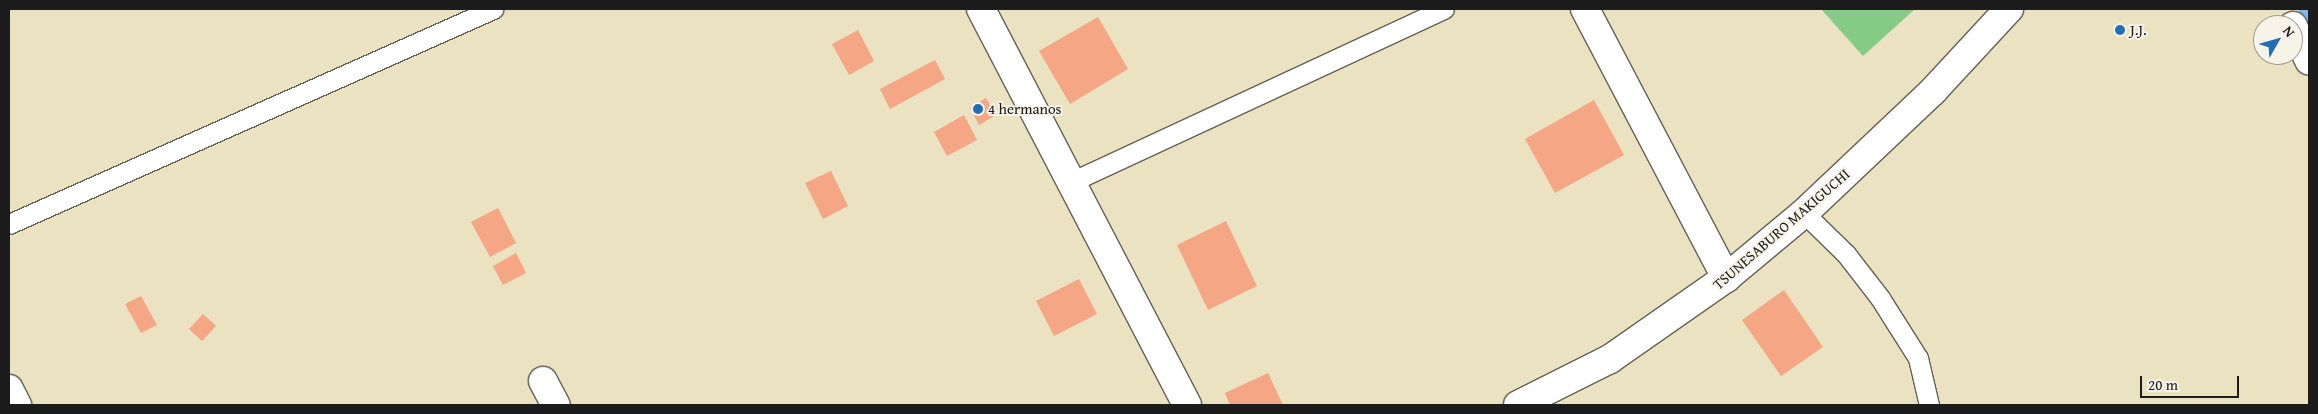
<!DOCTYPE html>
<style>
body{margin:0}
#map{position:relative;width:2318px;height:414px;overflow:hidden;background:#eae2c1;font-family:"Gentium Book Plus",serif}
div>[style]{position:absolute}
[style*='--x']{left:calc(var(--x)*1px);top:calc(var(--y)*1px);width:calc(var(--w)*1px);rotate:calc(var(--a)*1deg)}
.green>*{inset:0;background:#85ca85}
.water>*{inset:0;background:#81b8f0}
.building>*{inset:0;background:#f4a685}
.roads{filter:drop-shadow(1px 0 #646156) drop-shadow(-1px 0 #646156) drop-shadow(0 1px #646156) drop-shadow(0 -1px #646156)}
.lane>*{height:19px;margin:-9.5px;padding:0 9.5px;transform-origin:9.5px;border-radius:9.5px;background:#fff}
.street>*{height:28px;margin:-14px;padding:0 14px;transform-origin:14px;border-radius:14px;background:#fff}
.secondary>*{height:28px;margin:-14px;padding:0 14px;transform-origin:14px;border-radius:14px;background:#fff}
.dots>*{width:14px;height:14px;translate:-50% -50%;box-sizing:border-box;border:2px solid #f7f3e8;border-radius:50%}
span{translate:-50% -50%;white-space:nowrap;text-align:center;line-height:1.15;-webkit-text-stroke:4px #f7f3e8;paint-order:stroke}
.poi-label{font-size:15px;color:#1c1c1c}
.left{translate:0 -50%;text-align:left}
.street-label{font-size:15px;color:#1c1c1c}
.frame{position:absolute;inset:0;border:10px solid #1c1c1c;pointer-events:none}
.north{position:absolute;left:2253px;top:15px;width:50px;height:50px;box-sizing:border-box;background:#f7f3e8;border:1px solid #9f9d96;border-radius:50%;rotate:52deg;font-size:14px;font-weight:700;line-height:20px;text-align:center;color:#1c1c1c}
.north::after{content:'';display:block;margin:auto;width:18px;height:22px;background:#1f6fb2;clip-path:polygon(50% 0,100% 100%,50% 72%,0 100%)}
.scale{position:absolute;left:2140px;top:376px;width:99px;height:22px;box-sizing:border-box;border:2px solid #1c1c1c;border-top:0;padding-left:6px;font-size:15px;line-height:18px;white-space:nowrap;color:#1c1c1c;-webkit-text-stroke:4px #f7f3e8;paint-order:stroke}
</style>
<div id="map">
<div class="green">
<i style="clip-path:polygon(1821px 9px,1915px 9px,1863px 56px)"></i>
</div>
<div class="water">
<i style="clip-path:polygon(2298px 9px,2309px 9px,2309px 35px)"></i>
</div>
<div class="building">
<i style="clip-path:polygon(1098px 17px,1128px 69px,1070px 104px,1039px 51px)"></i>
<i style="clip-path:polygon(858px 30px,874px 61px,849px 75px,832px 44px)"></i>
<i style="clip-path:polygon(935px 60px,945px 79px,890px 109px,880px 89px)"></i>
<i style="clip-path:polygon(986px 98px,996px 115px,979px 125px,970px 108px)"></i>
<i style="clip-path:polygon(1594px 100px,1624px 155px,1555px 193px,1525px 139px)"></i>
<i style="clip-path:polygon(964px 115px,977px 140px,947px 156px,934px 132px)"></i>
<i style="clip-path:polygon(831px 171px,848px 206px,823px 219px,805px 183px)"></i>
<i style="clip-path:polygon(498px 208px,516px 243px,490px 257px,471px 222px)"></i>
<i style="clip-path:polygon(1226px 221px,1257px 286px,1208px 310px,1177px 245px)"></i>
<i style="clip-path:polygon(516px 253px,526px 273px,503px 285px,493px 266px)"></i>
<i style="clip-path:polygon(1079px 279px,1097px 314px,1054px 336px,1036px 301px)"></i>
<i style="clip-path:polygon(1784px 290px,1823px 347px,1781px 376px,1742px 320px)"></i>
<i style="clip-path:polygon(141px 296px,157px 325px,141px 333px,125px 304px)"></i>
<i style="clip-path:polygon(203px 314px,216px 326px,202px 341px,189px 329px)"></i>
<i style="clip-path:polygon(1268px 373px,1283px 405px,1230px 405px,1225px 393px)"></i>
</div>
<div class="roads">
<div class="lane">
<i style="--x:1071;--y:182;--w:411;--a:-24.9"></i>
<i style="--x:1804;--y:213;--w:59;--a:44.3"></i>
<i style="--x:1846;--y:254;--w:56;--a:52.3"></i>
<i style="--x:1880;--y:298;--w:71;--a:57.7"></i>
<i style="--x:1918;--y:358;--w:48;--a:76.8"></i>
<i style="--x:9;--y:224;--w:530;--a:-23.95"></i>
</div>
<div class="street">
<i style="--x:981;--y:9;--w:446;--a:62.5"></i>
<i style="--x:1585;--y:9;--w:304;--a:62.3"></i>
<i style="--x:2293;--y:26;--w:38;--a:65"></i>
<i style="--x:543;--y:381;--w:27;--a:62"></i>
<i style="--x:9;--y:389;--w:18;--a:63"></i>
</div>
<div class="secondary">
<i style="--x:1518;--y:405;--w:103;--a:-26.6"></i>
<i style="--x:1610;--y:359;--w:141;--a:-34.9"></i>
<i style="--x:1726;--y:278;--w:102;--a:-39.8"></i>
<i style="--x:1804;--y:213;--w:178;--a:-43.4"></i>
<i style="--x:1933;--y:91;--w:112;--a:-47.2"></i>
</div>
</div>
<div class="dots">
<i style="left:2120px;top:30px;background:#1f6fb2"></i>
<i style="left:978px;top:109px;background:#1f6fb2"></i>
</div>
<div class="poi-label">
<span class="left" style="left:2130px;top:30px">J.J.</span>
<span class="left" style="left:988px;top:109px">4 hermanos</span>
</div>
<div class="street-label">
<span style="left:1781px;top:229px;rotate:-41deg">TSUNESABURO MAKIGUCHI</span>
</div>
<div class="frame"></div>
<div class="north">N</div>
<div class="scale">20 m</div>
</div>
